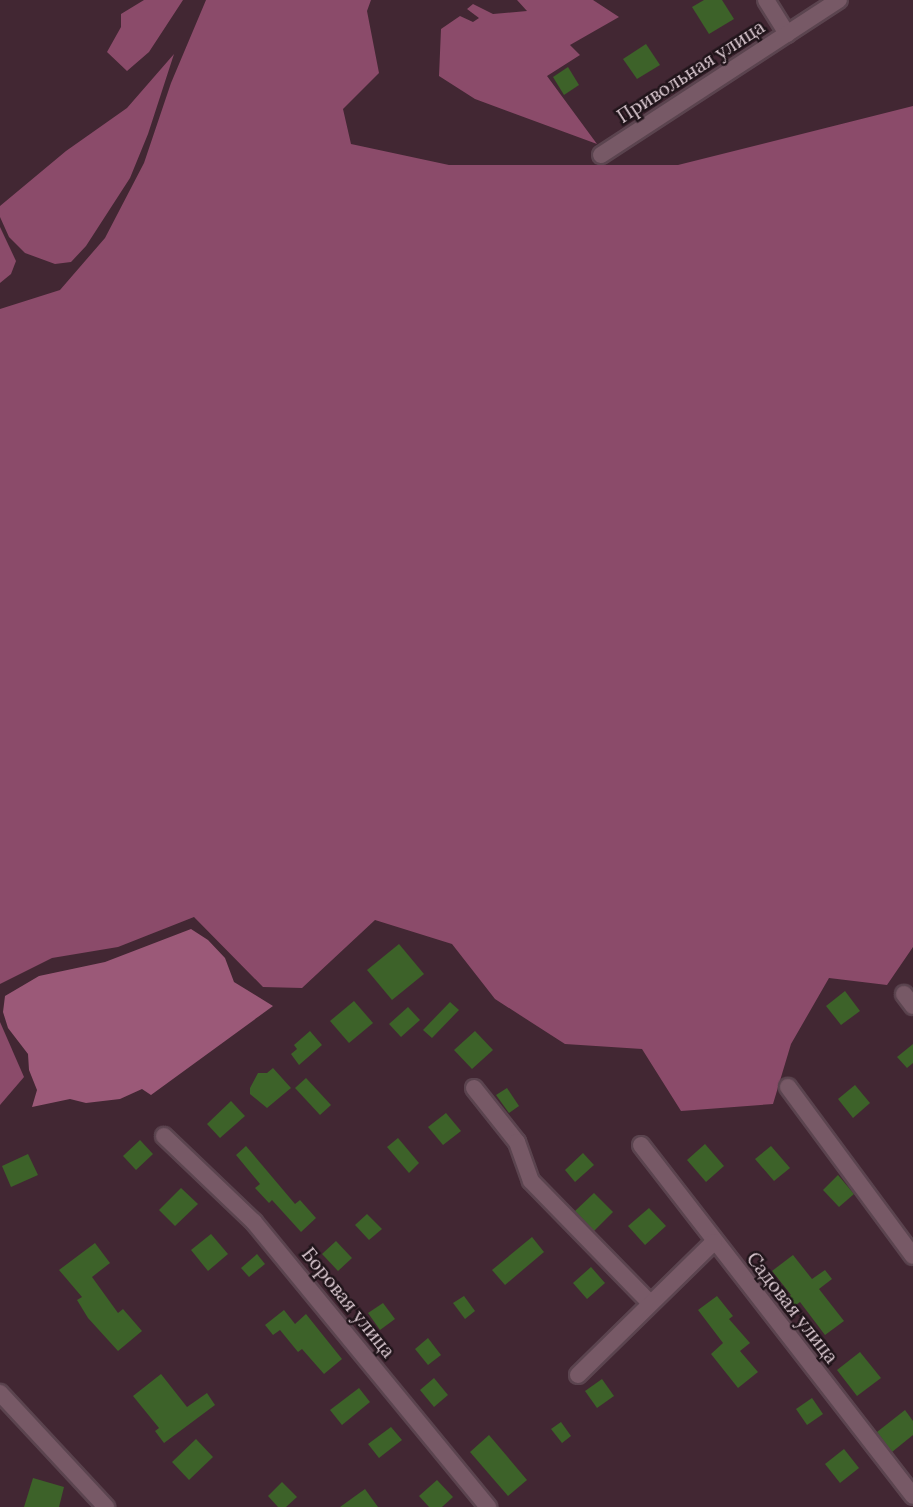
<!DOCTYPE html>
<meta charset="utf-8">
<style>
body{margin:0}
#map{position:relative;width:913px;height:1507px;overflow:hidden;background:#422733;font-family:Lora,serif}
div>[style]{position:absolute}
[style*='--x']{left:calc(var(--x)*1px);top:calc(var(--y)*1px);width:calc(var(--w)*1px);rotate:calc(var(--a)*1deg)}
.forest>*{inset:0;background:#8b4b6a}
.water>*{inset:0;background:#9b5978}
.building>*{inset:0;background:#3d6229}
.roads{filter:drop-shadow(2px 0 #5b444f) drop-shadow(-2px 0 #5b444f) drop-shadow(0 2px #5b444f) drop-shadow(0 -2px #5b444f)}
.minor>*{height:16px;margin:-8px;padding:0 8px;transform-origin:8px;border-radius:8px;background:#775966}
span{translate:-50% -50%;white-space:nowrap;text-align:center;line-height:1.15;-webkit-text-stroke:5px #20141a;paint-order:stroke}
.street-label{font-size:19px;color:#dfcdd5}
</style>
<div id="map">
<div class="forest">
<i style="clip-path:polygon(144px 0,183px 0,149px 52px,127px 71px,107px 52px,121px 27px,121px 14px)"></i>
<i style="clip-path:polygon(206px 0,371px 0,367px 11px,379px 73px,343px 109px,351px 144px,449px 165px,678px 165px,913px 106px,913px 947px,887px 985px,829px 978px,791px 1044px,773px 1104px,681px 1111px,642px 1049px,565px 1044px,495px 999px,452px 944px,375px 920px,302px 988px,263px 987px,194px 917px,118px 947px,52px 958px,0 984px,0 309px,60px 290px,105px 238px,144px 163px,171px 83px)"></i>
<i style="clip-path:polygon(517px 0,593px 0,619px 17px,570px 45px,580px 55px,547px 76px,597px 144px,475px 99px,439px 76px,441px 29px,460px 16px,473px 22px,479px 18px,467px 9px,473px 4px,493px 14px,527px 11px)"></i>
<i style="clip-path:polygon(174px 54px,148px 134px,130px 178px,86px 246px,71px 262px,55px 264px,25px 253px,9px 237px,0 217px,0 206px,66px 151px,127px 108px)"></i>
<i style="clip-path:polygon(0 227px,16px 261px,11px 274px,0 283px)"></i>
<i style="clip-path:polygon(0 1022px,24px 1077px,0 1105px)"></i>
</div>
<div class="water">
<i style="clip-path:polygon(191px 929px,208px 940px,225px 958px,234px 982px,273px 1006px,151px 1095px,142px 1089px,120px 1099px,86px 1103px,70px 1099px,32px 1107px,37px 1090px,29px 1070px,28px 1054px,8px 1028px,3px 1012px,5px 996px,39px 976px,105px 962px)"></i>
</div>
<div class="building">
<i style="clip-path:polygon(704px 0,722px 0,734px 19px,709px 34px,692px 7px)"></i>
<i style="clip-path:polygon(646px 44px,660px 65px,637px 79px,623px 59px)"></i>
<i style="clip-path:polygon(568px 67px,579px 85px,564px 95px,553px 77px)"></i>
<i style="clip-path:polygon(399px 944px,424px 974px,392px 1000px,367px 970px)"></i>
<i style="clip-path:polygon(845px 991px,860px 1011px,841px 1025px,826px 1006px)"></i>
<i style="clip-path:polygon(354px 1001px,373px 1023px,349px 1043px,330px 1021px)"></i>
<i style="clip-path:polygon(450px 1002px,459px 1010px,432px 1038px,423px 1030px)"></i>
<i style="clip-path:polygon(408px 1007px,420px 1020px,401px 1037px,389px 1024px)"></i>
<i style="clip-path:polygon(310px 1031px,322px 1045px,299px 1065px,291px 1054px,297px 1049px,294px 1045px)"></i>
<i style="clip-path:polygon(475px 1031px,493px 1050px,472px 1069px,454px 1050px)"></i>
<i style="clip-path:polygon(913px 1044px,913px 1063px,907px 1068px,897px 1057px)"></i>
<i style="clip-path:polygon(273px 1068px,291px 1088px,267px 1108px,250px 1094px,250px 1088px,258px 1073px,267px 1073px)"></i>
<i style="clip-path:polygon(306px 1078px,331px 1105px,320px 1115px,295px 1088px)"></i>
<i style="clip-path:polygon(855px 1085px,870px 1103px,853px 1118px,838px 1099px)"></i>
<i style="clip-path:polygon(507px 1088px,519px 1106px,509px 1113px,496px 1095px)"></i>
<i style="clip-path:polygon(231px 1101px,245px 1116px,220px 1138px,207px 1124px)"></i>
<i style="clip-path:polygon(446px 1113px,461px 1131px,443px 1145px,428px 1127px)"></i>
<i style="clip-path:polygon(398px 1138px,419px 1163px,409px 1173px,387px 1147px)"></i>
<i style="clip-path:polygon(140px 1140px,153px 1154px,136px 1170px,123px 1156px)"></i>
<i style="clip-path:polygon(705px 1144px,724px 1166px,706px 1182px,687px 1160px)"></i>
<i style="clip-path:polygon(246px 1146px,295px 1204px,300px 1200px,316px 1218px,301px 1232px,272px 1200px,269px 1203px,255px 1188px,260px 1184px,236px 1155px)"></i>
<i style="clip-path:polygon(771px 1146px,790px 1168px,774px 1181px,755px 1159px)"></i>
<i style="clip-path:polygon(583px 1153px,594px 1165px,575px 1182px,565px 1170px)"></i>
<i style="clip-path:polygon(28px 1154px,38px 1175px,11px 1187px,2px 1166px)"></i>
<i style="clip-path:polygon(838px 1175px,854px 1194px,839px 1207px,823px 1190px)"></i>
<i style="clip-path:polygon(181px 1188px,198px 1204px,175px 1226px,159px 1210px)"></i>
<i style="clip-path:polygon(594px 1193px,613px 1212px,594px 1231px,575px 1211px)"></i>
<i style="clip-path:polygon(649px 1208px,666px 1226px,645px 1245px,628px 1226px)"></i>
<i style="clip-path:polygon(367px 1214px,382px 1229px,369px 1240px,355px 1225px)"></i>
<i style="clip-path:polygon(211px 1234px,228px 1254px,208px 1271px,191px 1250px)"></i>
<i style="clip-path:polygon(532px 1237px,544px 1252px,505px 1285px,492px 1270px)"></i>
<i style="clip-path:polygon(336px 1241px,352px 1258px,338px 1271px,322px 1254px)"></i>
<i style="clip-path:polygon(95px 1243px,110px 1263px,92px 1277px,118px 1313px,123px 1309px,142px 1331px,118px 1351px,88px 1318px,77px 1300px,82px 1297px,59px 1270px)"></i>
<i style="clip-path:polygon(257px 1254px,265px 1264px,249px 1277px,241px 1268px)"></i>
<i style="clip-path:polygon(793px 1255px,812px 1279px,825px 1270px,832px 1279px,819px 1289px,844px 1321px,825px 1335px,800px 1302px,793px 1307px,786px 1299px,791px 1295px,772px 1271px)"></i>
<i style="clip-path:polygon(591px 1267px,605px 1283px,587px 1299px,573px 1283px)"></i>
<i style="clip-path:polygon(464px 1296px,475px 1311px,465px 1319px,453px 1303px)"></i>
<i style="clip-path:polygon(717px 1296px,733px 1316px,729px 1319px,750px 1343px,740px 1351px,758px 1372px,738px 1388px,711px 1354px,723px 1343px,698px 1310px)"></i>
<i style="clip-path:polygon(383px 1303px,395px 1319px,380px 1330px,368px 1313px)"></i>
<i style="clip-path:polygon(284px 1310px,295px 1324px,306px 1314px,342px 1359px,324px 1374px,302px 1349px,298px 1352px,280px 1330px,273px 1335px,265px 1325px)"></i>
<i style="clip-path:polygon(428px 1338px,441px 1355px,428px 1365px,415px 1349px)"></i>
<i style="clip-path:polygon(860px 1352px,881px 1378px,857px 1396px,837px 1370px)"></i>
<i style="clip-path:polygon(161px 1374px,187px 1407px,207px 1393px,215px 1405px,164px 1443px,155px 1431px,159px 1428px,133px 1396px)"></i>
<i style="clip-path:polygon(434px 1378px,448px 1395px,434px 1407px,420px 1390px)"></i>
<i style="clip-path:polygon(602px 1379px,614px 1396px,597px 1408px,585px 1391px)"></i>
<i style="clip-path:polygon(359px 1388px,370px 1402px,342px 1425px,330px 1410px)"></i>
<i style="clip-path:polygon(812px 1398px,823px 1414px,807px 1425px,796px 1409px)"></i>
<i style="clip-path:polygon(905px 1410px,913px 1421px,913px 1435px,892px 1452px,877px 1432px)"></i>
<i style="clip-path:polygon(561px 1422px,571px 1436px,562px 1443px,551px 1429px)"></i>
<i style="clip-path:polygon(391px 1427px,402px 1440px,379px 1458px,368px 1444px)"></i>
<i style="clip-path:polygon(489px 1435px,527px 1480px,508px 1496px,470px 1452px)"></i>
<i style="clip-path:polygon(196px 1439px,213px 1457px,189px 1480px,172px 1462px)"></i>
<i style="clip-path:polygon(844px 1449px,859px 1468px,840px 1483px,825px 1464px)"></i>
<i style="clip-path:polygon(33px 1478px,64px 1487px,59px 1507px,24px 1507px)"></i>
<i style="clip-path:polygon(437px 1480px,453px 1497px,442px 1507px,429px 1507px,419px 1496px)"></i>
<i style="clip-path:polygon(282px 1482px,297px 1497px,286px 1507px,278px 1507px,268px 1496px)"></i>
<i style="clip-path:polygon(365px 1489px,378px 1507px,340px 1507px)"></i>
</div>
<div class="roads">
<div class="minor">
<i style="--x:766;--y:0;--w:40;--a:58"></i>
<i style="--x:601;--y:155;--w:284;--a:-33.1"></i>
<i style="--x:904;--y:994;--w:15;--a:53"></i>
<i style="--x:788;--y:1087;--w:210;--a:53.5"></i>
<i style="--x:474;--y:1088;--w:69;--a:51.5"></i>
<i style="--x:517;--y:1142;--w:41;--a:70.3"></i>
<i style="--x:531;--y:1181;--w:170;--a:45.7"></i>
<i style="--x:164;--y:1136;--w:124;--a:43.7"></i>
<i style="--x:254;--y:1222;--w:369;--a:50.6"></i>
<i style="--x:641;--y:1145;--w:444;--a:52.2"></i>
<i style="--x:578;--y:1375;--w:190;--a:-44.4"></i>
<i style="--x:0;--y:1393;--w:156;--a:47.1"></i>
</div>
</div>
<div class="street-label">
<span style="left:691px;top:72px;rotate:-33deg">Привольная улица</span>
<span style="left:348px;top:1303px;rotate:51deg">Боровая улица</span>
<span style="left:792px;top:1308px;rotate:52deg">Садовая улица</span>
</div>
</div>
